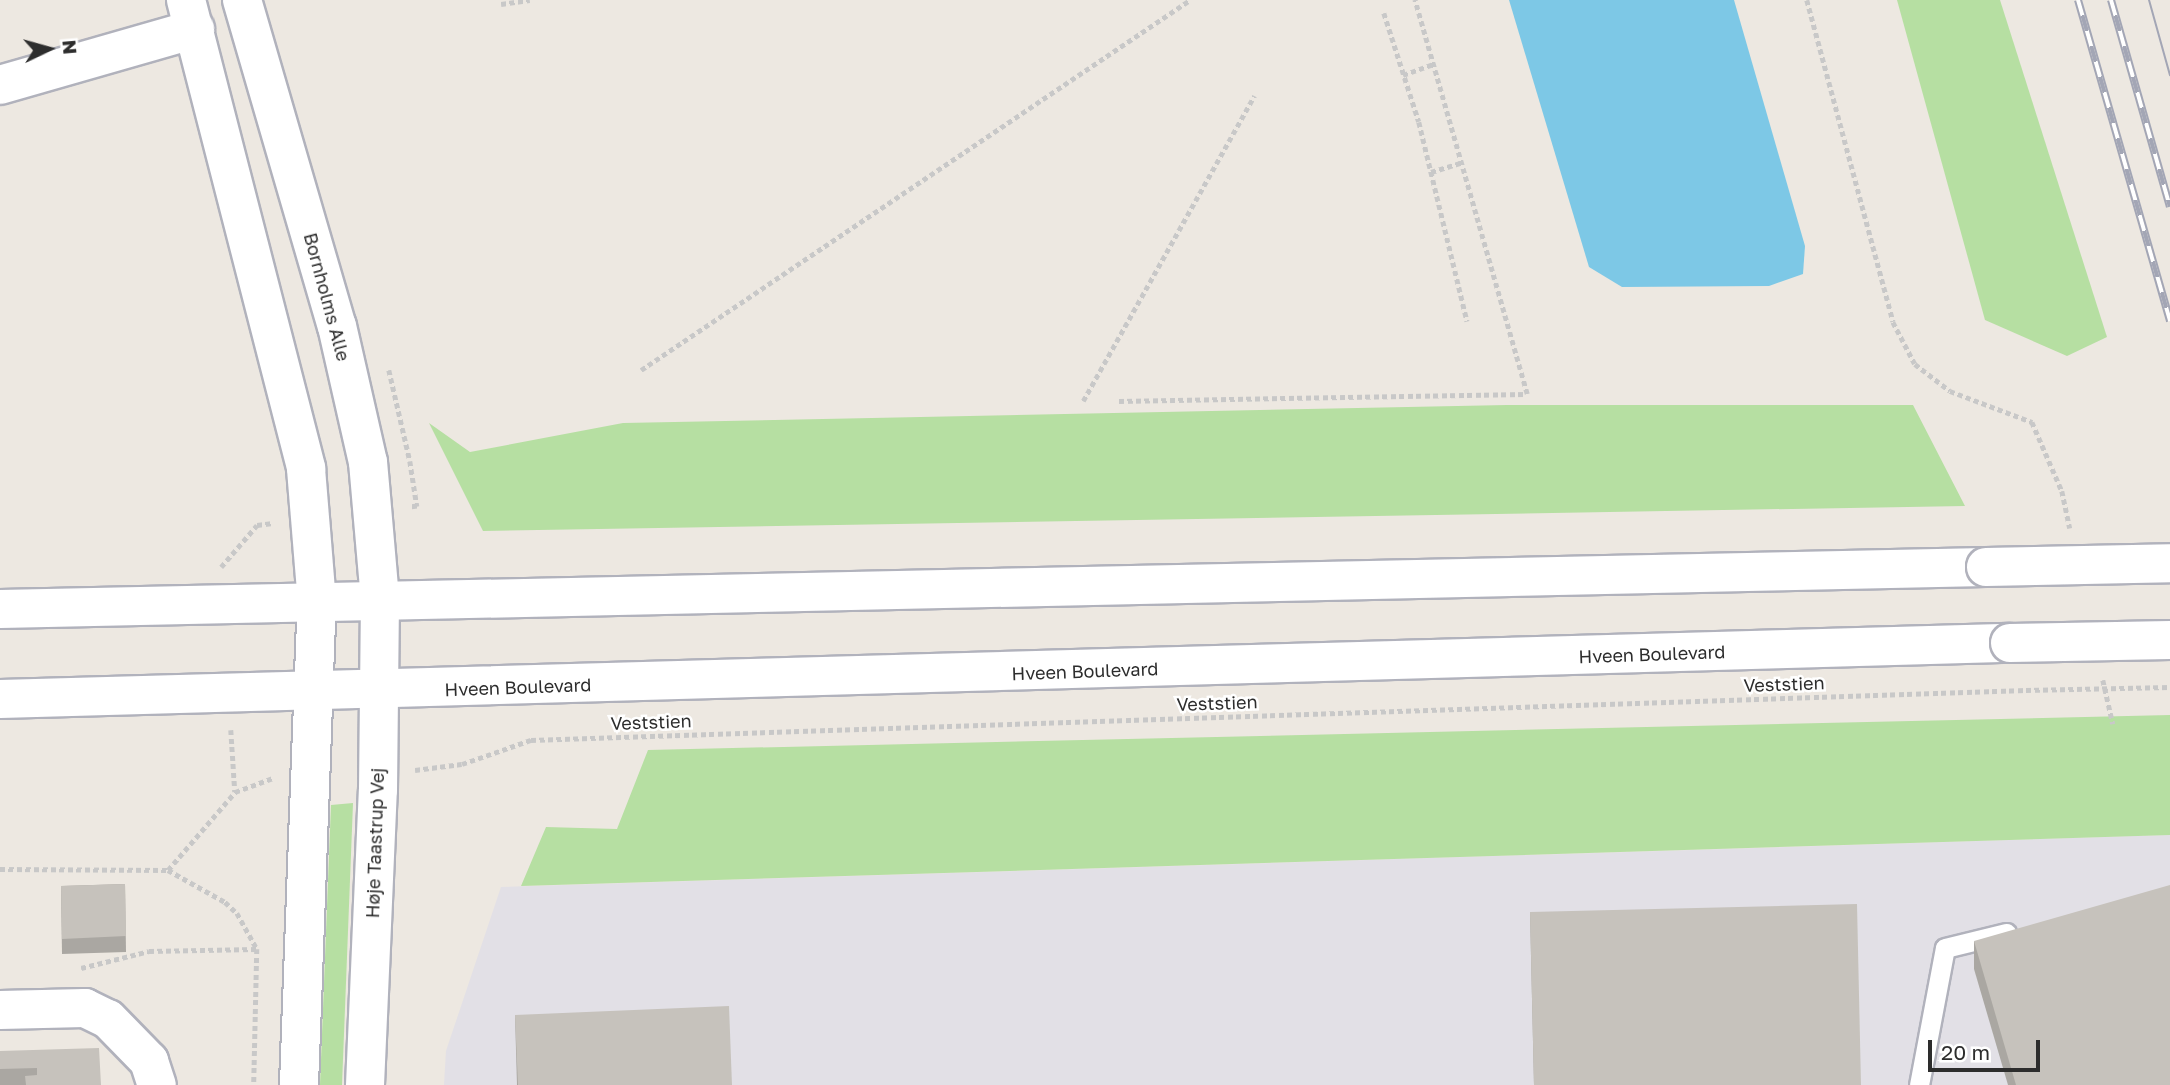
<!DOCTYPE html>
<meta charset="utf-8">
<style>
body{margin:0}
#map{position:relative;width:2170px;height:1085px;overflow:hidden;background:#ede8e1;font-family:"Golos Text",sans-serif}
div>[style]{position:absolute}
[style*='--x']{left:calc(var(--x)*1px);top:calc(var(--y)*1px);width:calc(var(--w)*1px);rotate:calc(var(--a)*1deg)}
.industrial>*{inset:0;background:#e2e0e6}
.green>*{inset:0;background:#b6dfa2}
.water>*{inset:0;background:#7dc8e6}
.path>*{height:4.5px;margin-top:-2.25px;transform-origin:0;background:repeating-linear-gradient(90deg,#c8c8c8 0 5px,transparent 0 8.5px)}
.roads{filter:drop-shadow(2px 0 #b1b2bc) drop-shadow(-2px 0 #b1b2bc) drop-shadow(0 2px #b1b2bc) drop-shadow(0 -2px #b1b2bc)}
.lane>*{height:19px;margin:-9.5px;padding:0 9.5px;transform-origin:9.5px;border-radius:9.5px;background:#fff}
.street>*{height:38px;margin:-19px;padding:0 19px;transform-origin:19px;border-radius:19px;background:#fff}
.secondary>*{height:38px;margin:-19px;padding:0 19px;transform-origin:19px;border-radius:19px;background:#fff}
.tram>*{height:2px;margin:-1px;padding:0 1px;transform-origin:1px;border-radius:1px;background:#a3a6b5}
.rail>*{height:8px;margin-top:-4px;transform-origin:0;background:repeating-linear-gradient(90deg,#fff 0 16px,#a3a6b5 0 32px);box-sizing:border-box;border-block:2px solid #a3a6b5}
.path-bridge>*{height:4.5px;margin-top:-2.25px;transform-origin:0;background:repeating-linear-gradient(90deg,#c8c8c8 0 5px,transparent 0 8.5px)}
.bridges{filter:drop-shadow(2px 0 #b1b2bc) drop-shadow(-2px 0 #b1b2bc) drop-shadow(0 2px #b1b2bc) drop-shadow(0 -2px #b1b2bc)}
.secondary-bridge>*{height:38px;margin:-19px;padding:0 19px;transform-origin:19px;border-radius:19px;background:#fff}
.wall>*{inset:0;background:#aaa7a2}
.building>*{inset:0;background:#c6c2bc}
span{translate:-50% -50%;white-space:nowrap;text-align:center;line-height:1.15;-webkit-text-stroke:5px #fff;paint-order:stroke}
.street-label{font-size:18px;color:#2d2d2d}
.north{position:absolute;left:14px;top:14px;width:70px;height:70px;-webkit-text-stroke:5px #fff;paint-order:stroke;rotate:85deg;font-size:19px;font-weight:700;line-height:28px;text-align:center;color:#2d2d2d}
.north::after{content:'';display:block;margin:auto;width:24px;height:32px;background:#2d2d2d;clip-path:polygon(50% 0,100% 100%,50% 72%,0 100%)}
.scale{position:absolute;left:1928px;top:1040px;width:112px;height:32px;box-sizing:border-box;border:4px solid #2d2d2d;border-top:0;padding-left:9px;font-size:21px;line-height:24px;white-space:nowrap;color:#2d2d2d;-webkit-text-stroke:5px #fff;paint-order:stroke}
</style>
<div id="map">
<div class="industrial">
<i style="clip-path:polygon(2170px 835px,2170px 1085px,444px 1085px,446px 1051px,501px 887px)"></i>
</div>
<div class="green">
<i style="clip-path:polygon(1897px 0,2000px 0,2107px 337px,2067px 356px,1985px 320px)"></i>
<i style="clip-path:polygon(1507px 405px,1913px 405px,1965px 506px,483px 531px,429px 423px,470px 452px,623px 423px)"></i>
<i style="clip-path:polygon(2170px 715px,2170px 835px,521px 886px,546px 827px,617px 829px,648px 750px)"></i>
<i style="clip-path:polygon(353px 803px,342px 1085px,320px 1085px,331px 805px)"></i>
</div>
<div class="water">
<i style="clip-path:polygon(1509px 0,1734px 0,1805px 246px,1803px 274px,1769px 286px,1622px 287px,1589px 267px)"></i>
</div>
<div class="path">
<i style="--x:1807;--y:0;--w:333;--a:75"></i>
<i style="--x:1893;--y:322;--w:47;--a:62.4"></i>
<i style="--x:1915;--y:364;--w:44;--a:37.6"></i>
<i style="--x:1950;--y:391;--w:88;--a:20.7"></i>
<i style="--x:2032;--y:422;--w:75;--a:66.5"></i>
<i style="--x:2062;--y:491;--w:38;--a:78"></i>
<i style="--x:501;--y:4;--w:29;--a:-8"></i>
<i style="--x:1384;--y:13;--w:114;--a:72.2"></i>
<i style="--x:1419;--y:122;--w:205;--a:76.4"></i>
<i style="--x:1403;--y:75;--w:32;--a:-20"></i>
<i style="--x:1431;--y:172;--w:30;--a:-17"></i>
<i style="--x:389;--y:370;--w:93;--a:77"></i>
<i style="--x:410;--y:461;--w:46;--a:81.2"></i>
<i style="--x:417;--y:506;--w:7;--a:172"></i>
<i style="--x:641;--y:370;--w:662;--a:-33.98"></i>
<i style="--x:1083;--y:401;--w:350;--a:-60.7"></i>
<i style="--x:1119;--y:401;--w:408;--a:-1"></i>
<i style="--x:1527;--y:394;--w:410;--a:-105.9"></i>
<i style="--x:221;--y:567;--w:55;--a:-49.4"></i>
<i style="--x:257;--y:525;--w:16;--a:-7"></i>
<i style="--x:2103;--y:680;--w:45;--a:77.2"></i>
<i style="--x:231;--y:730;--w:62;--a:86.3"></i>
<i style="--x:415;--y:770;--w:47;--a:-7.3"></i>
<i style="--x:462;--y:764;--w:73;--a:-19.2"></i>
<i style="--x:531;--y:740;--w:1496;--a:-1.92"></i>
<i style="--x:0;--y:869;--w:168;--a:0.3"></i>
<i style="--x:168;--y:870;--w:65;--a:29.3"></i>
<i style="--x:225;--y:902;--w:16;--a:43"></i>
<i style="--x:237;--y:913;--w:41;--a:60.9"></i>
<i style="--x:257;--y:949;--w:136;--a:91.3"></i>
<i style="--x:168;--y:870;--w:103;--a:-49.3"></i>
<i style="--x:235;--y:792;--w:40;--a:-20.2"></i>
<i style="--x:81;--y:968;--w:70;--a:-14"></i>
<i style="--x:149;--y:951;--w:108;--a:-1.1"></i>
</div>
<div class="roads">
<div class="lane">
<i style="--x:1919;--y:1085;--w:139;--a:-79.3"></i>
<i style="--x:1945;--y:948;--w:63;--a:-13.8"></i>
</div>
<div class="street">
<i style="--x:186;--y:0;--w:484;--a:75.6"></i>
<i style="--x:306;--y:469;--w:133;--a:85.3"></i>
<i style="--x:242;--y:0;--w:340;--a:73.8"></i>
<i style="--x:337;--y:326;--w:139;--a:77.2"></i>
<i style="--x:368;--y:462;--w:139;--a:85"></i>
<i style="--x:0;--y:85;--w:203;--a:-16"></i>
<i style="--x:0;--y:1010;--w:85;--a:-1.3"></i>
<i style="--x:85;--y:1008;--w:25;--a:26"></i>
<i style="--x:108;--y:1019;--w:59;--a:45.7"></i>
<i style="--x:149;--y:1061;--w:25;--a:72"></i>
</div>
<div class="secondary">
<i style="--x:0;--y:609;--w:1986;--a:-1.21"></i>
<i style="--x:0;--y:699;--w:2011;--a:-1.6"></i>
<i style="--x:299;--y:1085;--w:483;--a:-87.9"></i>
<i style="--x:365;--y:1085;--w:295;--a:-87.5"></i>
<i style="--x:378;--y:790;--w:190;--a:-89.4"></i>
</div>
</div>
<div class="tram">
<i style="--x:2149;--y:0;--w:78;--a:74.4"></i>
</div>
<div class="rail">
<i style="--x:2078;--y:0;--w:334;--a:74"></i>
<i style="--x:2111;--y:0;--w:215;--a:74.1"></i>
</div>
<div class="path-bridge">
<i style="--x:2026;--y:690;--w:144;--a:-1.2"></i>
</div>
<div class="bridges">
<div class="secondary-bridge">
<i style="--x:1986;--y:567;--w:184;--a:-1.2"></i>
<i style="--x:2010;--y:643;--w:160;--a:-1.1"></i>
</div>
</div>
<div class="wall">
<i style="clip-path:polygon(125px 884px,126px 952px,62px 954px,61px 886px)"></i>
<i style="clip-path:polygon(1530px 912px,1861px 1085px,1534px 1085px)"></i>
<i style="clip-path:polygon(1974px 941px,2170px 1085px,2008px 1085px,1974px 969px)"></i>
<i style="clip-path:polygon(515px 1015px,732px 1085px,517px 1085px)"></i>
<i style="clip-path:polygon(0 1051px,101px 1085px,0 1085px)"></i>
</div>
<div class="building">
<i style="clip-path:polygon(125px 884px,126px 936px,62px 939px,61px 886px)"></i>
<i style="clip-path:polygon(2170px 885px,2170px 1085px,2016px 1085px,1974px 941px)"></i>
<i style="clip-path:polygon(1857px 904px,1861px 1085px,1534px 1085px,1530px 912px)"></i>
<i style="clip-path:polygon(729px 1006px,732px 1085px,518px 1085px,515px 1015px)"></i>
<i style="clip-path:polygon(99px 1048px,101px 1085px,26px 1085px,25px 1076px,37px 1075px,37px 1068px,0 1069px,0 1051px)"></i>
</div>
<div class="street-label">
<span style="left:327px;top:297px;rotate:75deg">Bornholms Alle</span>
<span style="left:1652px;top:654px;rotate:-2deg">Hveen Boulevard</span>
<span style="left:1085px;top:671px;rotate:-2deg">Hveen Boulevard</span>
<span style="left:1784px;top:684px;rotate:-2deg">Veststien</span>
<span style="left:518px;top:687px;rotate:-2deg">Hveen Boulevard</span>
<span style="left:1217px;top:703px;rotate:-2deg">Veststien</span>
<span style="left:651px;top:722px;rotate:-2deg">Veststien</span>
<span style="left:375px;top:843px;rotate:-88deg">Høje Taastrup Vej</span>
</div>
<div class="north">N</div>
<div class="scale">20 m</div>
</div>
